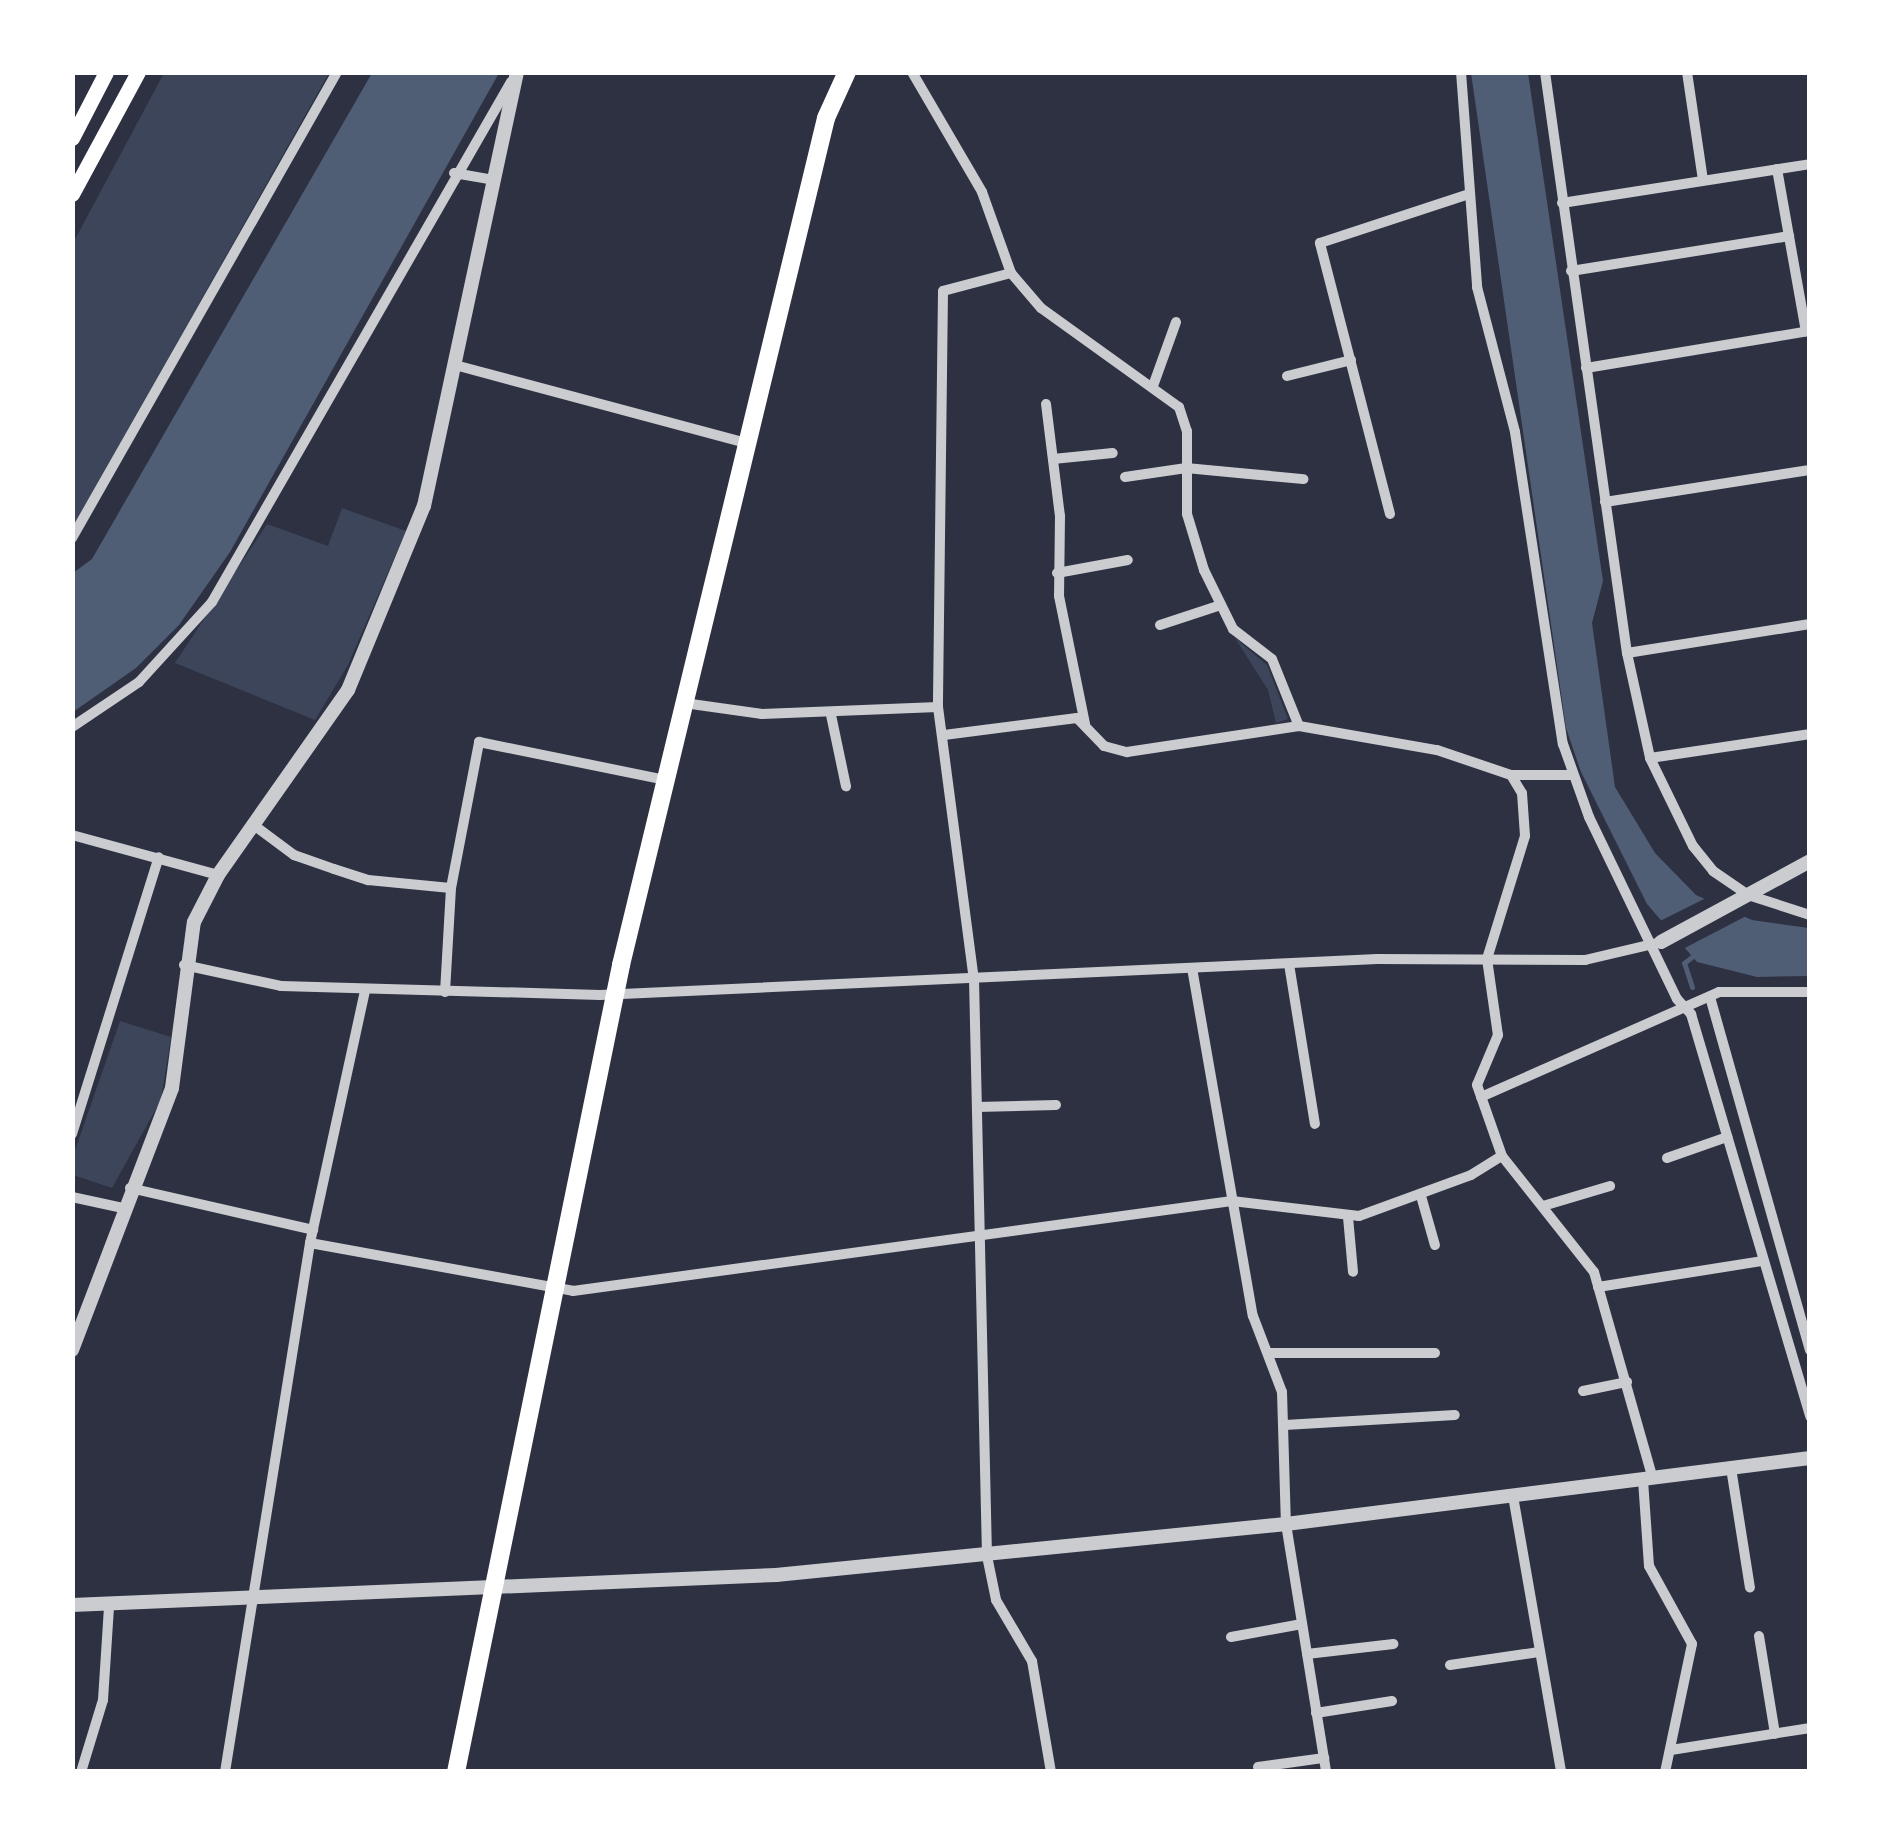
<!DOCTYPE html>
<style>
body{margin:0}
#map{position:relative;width:1882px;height:1844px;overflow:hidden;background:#2d3142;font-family:"Titillium Web",sans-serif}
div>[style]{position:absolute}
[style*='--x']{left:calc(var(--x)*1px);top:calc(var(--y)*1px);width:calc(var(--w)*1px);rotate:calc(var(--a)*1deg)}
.green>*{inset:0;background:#3c4559}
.water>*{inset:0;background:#4f5d75}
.pier>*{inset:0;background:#2d3142}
.stream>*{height:5px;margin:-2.5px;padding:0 2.5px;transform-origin:2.5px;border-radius:2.5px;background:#4f5d75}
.minor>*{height:10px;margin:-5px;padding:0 5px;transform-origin:5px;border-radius:5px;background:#caccd0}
.tertiary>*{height:14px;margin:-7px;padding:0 7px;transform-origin:7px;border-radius:7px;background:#caccd0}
.secondary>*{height:15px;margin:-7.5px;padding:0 7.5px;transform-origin:7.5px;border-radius:7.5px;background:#fff}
.trunk>*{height:18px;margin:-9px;padding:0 9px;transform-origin:9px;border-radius:9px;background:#fff}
span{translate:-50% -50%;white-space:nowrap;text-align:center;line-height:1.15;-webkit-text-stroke:9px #fff;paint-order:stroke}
.frame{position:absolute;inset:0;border:75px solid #fff;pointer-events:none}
</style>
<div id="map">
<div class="green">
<i style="clip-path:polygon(164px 73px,329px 73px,73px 527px,73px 243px)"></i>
<i style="clip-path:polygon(342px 508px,406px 531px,348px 665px,315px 720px,175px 663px,267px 524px,328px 546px)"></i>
<i style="clip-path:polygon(1235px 638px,1267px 665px,1288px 719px,1276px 723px,1268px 690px)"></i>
<i style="clip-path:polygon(120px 1021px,171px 1037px,161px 1100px,112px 1188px,73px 1175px,73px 1156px)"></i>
</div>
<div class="water">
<i style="clip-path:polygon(372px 73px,499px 73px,230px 552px,179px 625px,136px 668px,73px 712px,73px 573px,92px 559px)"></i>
<i style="clip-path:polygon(1471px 73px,1528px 73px,1603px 581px,1592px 623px,1615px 787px,1655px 853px,1696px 895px,1752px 920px,1809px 928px,1809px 976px,1757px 977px,1697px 962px,1647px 904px,1581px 772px,1566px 728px)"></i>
</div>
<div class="pier">
<i style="clip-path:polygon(1710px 896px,1750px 914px,1679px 951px,1654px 924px)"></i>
</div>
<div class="stream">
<i style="--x:1692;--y:987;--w:25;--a:-108"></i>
<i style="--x:1684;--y:963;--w:16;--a:-38"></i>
</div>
<div class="minor">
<i style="--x:912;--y:72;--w:139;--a:59.7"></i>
<i style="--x:982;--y:192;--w:86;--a:70.3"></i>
<i style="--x:1011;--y:273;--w:46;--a:49.4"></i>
<i style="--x:1041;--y:308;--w:170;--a:35.7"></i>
<i style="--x:1179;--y:407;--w:25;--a:72"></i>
<i style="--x:1187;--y:431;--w:83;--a:90"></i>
<i style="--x:1187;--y:514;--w:59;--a:73.1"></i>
<i style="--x:1204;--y:570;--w:66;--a:63.8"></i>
<i style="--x:1233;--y:629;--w:49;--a:37.6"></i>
<i style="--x:1272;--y:659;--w:72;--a:68.1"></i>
<i style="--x:1461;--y:72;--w:216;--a:85.7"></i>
<i style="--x:1477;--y:287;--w:150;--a:75.3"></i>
<i style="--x:1515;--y:432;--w:316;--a:81.3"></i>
<i style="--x:1563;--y:744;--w:77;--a:70.4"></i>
<i style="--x:1589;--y:817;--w:202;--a:64.2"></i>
<i style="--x:1677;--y:999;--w:21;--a:47"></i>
<i style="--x:1691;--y:1014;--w:420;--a:73.5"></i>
<i style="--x:1545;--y:72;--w:587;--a:81.97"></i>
<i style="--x:1627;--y:653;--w:107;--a:77.6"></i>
<i style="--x:1650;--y:758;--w:98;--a:64"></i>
<i style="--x:1693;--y:846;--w:32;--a:51"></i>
<i style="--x:1713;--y:871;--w:42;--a:34.4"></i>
<i style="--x:1748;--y:895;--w:65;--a:17.9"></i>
<i style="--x:1687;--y:72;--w:109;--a:81.6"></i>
<i style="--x:1777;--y:169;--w:165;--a:79.9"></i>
<i style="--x:454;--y:173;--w:40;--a:10"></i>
<i style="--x:1562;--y:203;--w:251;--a:-8.9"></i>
<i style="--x:1571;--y:271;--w:221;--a:-9.1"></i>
<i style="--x:1011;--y:273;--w:70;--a:165.2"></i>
<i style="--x:943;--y:291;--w:416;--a:90.7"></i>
<i style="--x:938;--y:707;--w:274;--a:82.5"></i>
<i style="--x:974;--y:979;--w:577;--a:88.71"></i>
<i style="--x:987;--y:1556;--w:45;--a:78.4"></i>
<i style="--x:996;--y:1600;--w:71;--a:59.5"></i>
<i style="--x:1032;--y:1661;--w:113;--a:80.3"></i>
<i style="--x:455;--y:365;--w:301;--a:15"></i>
<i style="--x:1586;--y:368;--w:227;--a:-9.4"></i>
<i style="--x:1287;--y:376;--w:66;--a:-14"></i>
<i style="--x:1153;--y:386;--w:68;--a:-70.2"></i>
<i style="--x:1046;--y:404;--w:113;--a:82.9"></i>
<i style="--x:1060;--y:516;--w:80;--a:90.7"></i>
<i style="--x:1059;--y:596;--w:131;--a:78.5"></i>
<i style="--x:1053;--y:459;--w:60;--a:-5.7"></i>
<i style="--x:1125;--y:477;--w:62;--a:-8.4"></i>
<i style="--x:1186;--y:468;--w:118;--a:5.4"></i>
<i style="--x:1605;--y:502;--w:207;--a:-8.9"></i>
<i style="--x:1390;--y:514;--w:280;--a:-104.5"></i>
<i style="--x:1320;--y:243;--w:157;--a:-18.2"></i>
<i style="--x:72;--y:538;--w:536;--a:-60.37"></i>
<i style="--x:1057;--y:573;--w:72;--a:-10.4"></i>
<i style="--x:1160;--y:625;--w:64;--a:-18.2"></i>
<i style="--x:1627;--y:653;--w:185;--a:-9"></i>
<i style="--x:684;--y:703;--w:79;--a:8"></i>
<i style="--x:762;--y:714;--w:176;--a:-2.3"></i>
<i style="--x:831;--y:715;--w:73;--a:78.1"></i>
<i style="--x:72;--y:727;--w:81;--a:-33.9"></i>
<i style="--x:139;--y:682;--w:108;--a:-47.6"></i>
<i style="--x:212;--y:602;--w:600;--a:-60.1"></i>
<i style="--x:944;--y:735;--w:134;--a:-7.3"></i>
<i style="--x:1077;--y:718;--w:39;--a:46"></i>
<i style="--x:1104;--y:746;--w:24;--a:15"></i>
<i style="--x:1127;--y:752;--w:174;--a:-8.6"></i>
<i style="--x:1299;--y:726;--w:140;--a:9.9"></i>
<i style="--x:1437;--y:750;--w:78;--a:18.7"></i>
<i style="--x:1511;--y:775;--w:21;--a:59"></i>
<i style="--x:1522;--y:793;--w:43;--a:86"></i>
<i style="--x:1525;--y:836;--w:129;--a:107.2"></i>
<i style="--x:1487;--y:959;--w:77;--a:81.8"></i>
<i style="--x:1498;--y:1035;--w:54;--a:112.8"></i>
<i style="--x:1477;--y:1085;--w:75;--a:70.6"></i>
<i style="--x:1502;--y:1156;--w:148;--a:51.6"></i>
<i style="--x:1594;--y:1272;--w:215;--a:74.1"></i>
<i style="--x:1650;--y:758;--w:162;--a:-8.5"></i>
<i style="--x:1511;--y:775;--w:61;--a:0"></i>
<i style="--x:255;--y:826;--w:49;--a:36.6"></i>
<i style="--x:294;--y:855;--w:42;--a:19.3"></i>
<i style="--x:334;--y:869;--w:36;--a:18"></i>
<i style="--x:368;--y:880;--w:83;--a:5.5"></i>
<i style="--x:72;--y:835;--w:151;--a:15.3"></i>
<i style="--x:1289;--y:964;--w:162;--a:80.8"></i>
<i style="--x:184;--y:965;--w:99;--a:12.2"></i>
<i style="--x:281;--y:986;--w:319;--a:1.6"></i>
<i style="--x:600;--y:995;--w:778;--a:-2.65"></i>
<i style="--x:1377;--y:959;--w:208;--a:0.3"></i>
<i style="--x:1585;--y:960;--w:78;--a:-13.3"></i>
<i style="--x:1192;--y:968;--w:353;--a:80.1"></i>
<i style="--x:1253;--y:1316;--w:81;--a:69.1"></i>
<i style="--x:1282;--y:1392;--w:132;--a:88.3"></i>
<i style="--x:1286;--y:1524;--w:251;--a:80.8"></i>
<i style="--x:445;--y:992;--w:104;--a:-86.7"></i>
<i style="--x:451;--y:888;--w:149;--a:-79.1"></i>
<i style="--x:479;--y:742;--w:191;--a:11.5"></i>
<i style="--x:1710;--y:997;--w:367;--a:74.2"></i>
<i style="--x:1481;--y:1097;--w:260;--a:-23.8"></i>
<i style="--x:1719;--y:992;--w:91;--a:0"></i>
<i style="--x:977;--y:1107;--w:79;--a:-1.5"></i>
<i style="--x:72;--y:1134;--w:290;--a:-72.6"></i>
<i style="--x:1667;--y:1158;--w:64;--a:-19.3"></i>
<i style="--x:130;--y:1188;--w:188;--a:12.9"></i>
<i style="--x:1421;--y:1196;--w:51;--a:74.1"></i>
<i style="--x:72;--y:1197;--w:52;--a:12.2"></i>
<i style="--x:1543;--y:1206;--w:70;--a:-16.6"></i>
<i style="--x:1348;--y:1217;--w:55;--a:84.8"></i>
<i style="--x:310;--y:1243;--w:267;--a:10.3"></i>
<i style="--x:573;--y:1291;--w:665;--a:-7.78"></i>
<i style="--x:1232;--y:1201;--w:128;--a:6.7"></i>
<i style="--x:1359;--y:1216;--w:119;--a:-20.1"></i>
<i style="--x:1471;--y:1175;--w:36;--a:-32"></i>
<i style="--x:1598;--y:1287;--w:167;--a:-9"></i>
<i style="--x:1268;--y:1353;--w:167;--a:0"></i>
<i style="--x:1583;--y:1391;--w:45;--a:-11.6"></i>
<i style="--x:1285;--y:1425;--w:170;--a:-3.4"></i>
<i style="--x:1731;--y:1468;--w:121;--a:81"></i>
<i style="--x:1643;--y:1480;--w:86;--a:86"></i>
<i style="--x:1649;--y:1566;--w:89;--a:61.1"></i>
<i style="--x:1692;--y:1644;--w:131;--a:101.9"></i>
<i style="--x:1513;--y:1496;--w:280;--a:80.1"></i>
<i style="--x:1759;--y:1636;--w:99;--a:80.7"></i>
<i style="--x:1231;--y:1637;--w:72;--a:-10.4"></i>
<i style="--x:1307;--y:1654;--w:87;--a:-6.6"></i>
<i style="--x:1450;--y:1665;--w:90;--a:-8.3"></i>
<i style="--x:1316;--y:1713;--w:77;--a:-9"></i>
<i style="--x:1671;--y:1750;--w:141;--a:-9"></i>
<i style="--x:1258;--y:1767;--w:67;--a:-7.8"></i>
<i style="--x:81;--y:1772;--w:75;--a:-73"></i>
<i style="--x:103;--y:1700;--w:94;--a:-86.3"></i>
<i style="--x:225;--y:1772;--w:536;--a:-80.87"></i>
<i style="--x:310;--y:1243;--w:259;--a:-77.7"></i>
</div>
<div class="tertiary">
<i style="--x:1661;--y:942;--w:170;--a:-28.5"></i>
<i style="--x:72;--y:1350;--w:280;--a:-69.1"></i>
<i style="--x:172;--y:1088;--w:167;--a:-82.5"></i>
<i style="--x:194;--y:922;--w:53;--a:-62.9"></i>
<i style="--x:218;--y:875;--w:226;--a:-54.9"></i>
<i style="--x:348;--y:690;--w:199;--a:-67.6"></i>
<i style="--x:424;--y:506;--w:444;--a:-77.9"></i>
<i style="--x:72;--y:1605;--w:705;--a:-2.44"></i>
<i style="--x:776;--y:1575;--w:513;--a:-5.71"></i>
<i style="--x:1286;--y:1524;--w:528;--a:-7.18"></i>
</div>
<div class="secondary">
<i style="--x:72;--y:138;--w:74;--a:-62.7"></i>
<i style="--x:72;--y:194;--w:139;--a:-61.6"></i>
</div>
<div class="trunk">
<i style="--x:456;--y:1772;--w:824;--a:-78.44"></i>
<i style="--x:621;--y:965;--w:871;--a:-76.39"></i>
<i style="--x:826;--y:118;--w:51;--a:-65.5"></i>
</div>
<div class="frame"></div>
</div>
